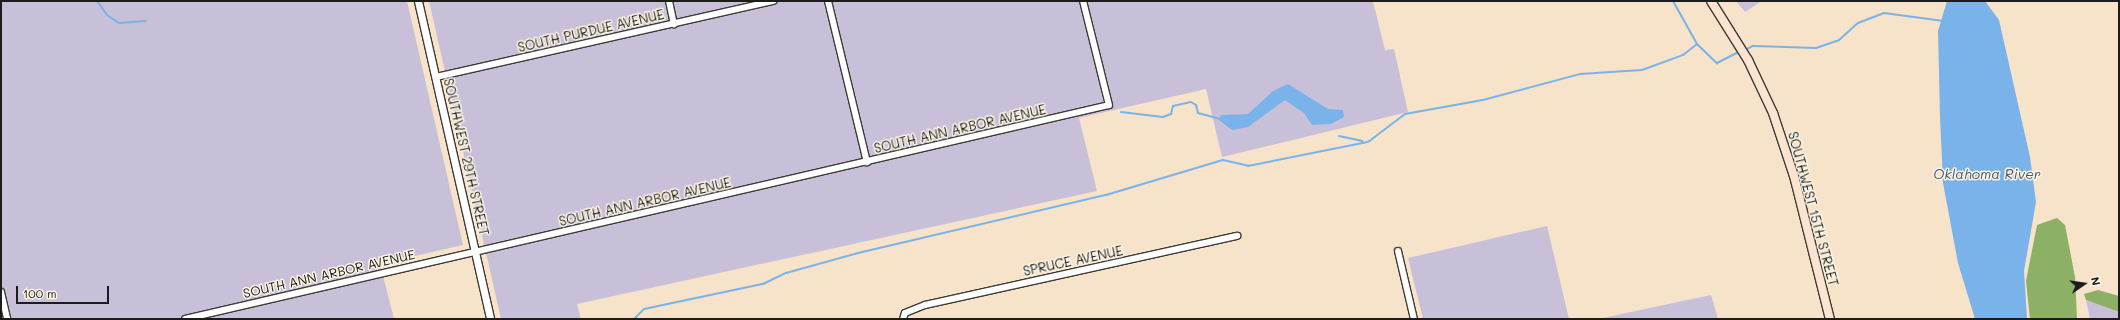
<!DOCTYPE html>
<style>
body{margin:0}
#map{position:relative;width:2120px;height:320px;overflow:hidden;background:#f6e3ca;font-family:Mali,sans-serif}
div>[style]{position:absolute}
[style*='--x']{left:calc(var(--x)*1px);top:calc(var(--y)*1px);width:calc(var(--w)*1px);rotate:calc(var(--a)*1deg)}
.industrial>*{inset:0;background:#c8c0d8}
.forest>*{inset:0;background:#8cb065}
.water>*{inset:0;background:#7ab3ea}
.stream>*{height:2px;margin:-1px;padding:0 1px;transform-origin:1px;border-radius:1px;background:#7ab3ea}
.roads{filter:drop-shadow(1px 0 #3d3a36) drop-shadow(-1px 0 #3d3a36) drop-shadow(0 1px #3d3a36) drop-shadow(0 -1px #3d3a36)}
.minor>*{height:6px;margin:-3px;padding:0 3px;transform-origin:3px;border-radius:3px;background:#fff}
.tertiary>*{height:7px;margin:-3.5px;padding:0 3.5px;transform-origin:3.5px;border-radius:3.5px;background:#fff}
.secondary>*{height:8px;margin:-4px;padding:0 4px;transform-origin:4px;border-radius:4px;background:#fde4d0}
span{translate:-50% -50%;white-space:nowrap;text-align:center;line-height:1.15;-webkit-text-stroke:3px #fcf5e5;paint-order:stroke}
.street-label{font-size:13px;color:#1c1c1c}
.water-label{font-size:14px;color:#42586e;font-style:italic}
.frame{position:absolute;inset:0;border:2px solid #1c1c1c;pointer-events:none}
.north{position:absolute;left:2064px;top:264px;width:40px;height:40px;-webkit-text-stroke:3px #fcf5e5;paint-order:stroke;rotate:77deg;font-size:11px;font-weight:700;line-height:16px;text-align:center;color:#1c1c1c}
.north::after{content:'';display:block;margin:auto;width:14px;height:18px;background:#1c1c1c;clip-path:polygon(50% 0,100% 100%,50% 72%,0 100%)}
.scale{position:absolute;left:16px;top:286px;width:93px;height:18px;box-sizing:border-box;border:2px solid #1c1c1c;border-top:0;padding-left:5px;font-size:12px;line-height:14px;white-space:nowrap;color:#1c1c1c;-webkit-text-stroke:3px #fcf5e5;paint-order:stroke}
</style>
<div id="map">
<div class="industrial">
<i style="clip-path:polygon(1px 1px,407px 1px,463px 245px,380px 264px,394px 319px,1px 319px)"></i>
<i style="clip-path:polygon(429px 1px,1373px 1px,1385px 50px,1394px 49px,1408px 112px,1222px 157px,1206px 89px,1079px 118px,1097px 191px,577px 304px,581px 319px,501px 319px)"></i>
<i style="clip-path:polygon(1736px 1px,1762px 1px,1745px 12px)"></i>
<i style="clip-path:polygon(1547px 226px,1569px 319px,1423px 319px,1408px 258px)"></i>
<i style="clip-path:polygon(1711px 295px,1718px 319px,1598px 319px)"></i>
<i style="clip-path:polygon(2086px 300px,2119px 312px,2119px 319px,2090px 319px)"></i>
</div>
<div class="forest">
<i style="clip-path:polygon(2057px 218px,2065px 225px,2075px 277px,2077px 319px,2030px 319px,2026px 281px,2037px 225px)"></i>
<i style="clip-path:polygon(2098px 290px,2119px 296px,2119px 312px,2086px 300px,2084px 294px)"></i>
</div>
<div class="water">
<i style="clip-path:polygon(1947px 1px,1985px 1px,1999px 20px,2030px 157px,2036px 202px,2024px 271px,2027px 319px,1975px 319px,1958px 263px,1943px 183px,1940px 117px,1938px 31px)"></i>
<i style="clip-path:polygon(1288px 84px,1328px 109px,1343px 110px,1344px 117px,1331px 124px,1312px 125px,1304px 113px,1285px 100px,1248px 127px,1232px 130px,1219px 120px,1221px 115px,1248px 114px,1273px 91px)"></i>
</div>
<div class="stream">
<i style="--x:97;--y:1;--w:17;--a:54"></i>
<i style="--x:107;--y:15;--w:14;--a:34"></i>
<i style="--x:119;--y:23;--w:27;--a:-4"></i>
<i style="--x:1673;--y:1;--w:49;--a:60.8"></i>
<i style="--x:1697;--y:44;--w:28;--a:44"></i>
<i style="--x:1717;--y:63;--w:27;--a:-27"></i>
<i style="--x:1745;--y:50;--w:9;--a:-27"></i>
<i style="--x:1753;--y:46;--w:63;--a:1.8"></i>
<i style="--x:1816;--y:48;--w:24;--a:-19"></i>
<i style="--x:1839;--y:40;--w:25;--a:-42"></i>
<i style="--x:1858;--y:23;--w:28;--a:-21"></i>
<i style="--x:1884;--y:13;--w:60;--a:7.7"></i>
<i style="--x:1121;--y:112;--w:42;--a:6.8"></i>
<i style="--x:1163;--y:117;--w:9;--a:-21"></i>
<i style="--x:1171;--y:114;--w:8;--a:-76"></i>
<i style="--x:1173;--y:106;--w:18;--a:-13"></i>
<i style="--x:1191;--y:102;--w:6;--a:31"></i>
<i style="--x:1196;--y:105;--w:8;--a:76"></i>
<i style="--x:1198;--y:113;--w:24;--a:15"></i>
<i style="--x:1339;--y:136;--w:24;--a:12"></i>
<i style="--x:634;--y:319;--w:14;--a:-45"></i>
<i style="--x:644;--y:309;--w:122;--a:-11.9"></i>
<i style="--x:763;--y:284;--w:25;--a:-26"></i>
<i style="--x:786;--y:273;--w:75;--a:-15.5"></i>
<i style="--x:858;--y:253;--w:255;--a:-13.2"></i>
<i style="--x:1106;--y:195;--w:122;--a:-16.7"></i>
<i style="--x:1223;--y:160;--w:26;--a:13"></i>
<i style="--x:1248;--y:166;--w:122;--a:-11.3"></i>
<i style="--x:1368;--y:142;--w:46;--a:-37.1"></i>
<i style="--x:1405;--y:114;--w:79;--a:-10.2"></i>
<i style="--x:1483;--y:100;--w:100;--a:-15"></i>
<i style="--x:1580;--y:74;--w:62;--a:-3.7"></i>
<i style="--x:1642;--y:70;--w:44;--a:-20.1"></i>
<i style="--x:1683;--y:55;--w:18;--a:-38"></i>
</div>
<div class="roads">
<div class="minor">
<i style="--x:669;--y:1;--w:24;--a:78"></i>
<i style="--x:828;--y:1;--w:166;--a:76.4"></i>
<i style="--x:436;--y:77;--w:346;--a:-12.7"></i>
<i style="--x:1398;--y:251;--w:70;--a:76.8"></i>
<i style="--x:1;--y:292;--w:28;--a:77"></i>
<i style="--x:185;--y:319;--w:948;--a:-13.04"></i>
<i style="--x:1109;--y:105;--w:107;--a:-104"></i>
<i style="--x:903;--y:319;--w:6;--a:-72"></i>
<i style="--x:905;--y:313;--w:22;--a:-22"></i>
<i style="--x:925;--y:305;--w:320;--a:-12.5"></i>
</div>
<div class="tertiary">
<i style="--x:418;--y:1;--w:326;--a:77.2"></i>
</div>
<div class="secondary">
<i style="--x:1711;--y:1;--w:70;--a:57.9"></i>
<i style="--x:1748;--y:60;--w:59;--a:64.7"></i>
<i style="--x:1773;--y:113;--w:66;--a:71.6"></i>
<i style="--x:1794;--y:176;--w:147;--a:75.9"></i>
</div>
</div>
<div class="street-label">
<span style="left:591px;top:31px;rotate:-13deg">SOUTH PURDUE AVENUE</span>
<span style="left:960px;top:129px;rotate:-13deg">SOUTH ANN ARBOR AVENUE</span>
<span style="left:466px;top:157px;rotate:77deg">SOUTHWEST 29TH STREET</span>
<span style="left:645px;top:202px;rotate:-13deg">SOUTH ANN ARBOR AVENUE</span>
<span style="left:1813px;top:209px;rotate:75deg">SOUTHWEST 15TH STREET</span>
<span style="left:1073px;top:261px;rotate:-12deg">SPRUCE AVENUE</span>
<span style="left:329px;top:274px;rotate:-13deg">SOUTH ANN ARBOR AVENUE</span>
</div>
<div class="water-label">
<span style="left:1987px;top:174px">Oklahoma River</span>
</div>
<div class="frame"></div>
<div class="north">N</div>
<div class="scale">100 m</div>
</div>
